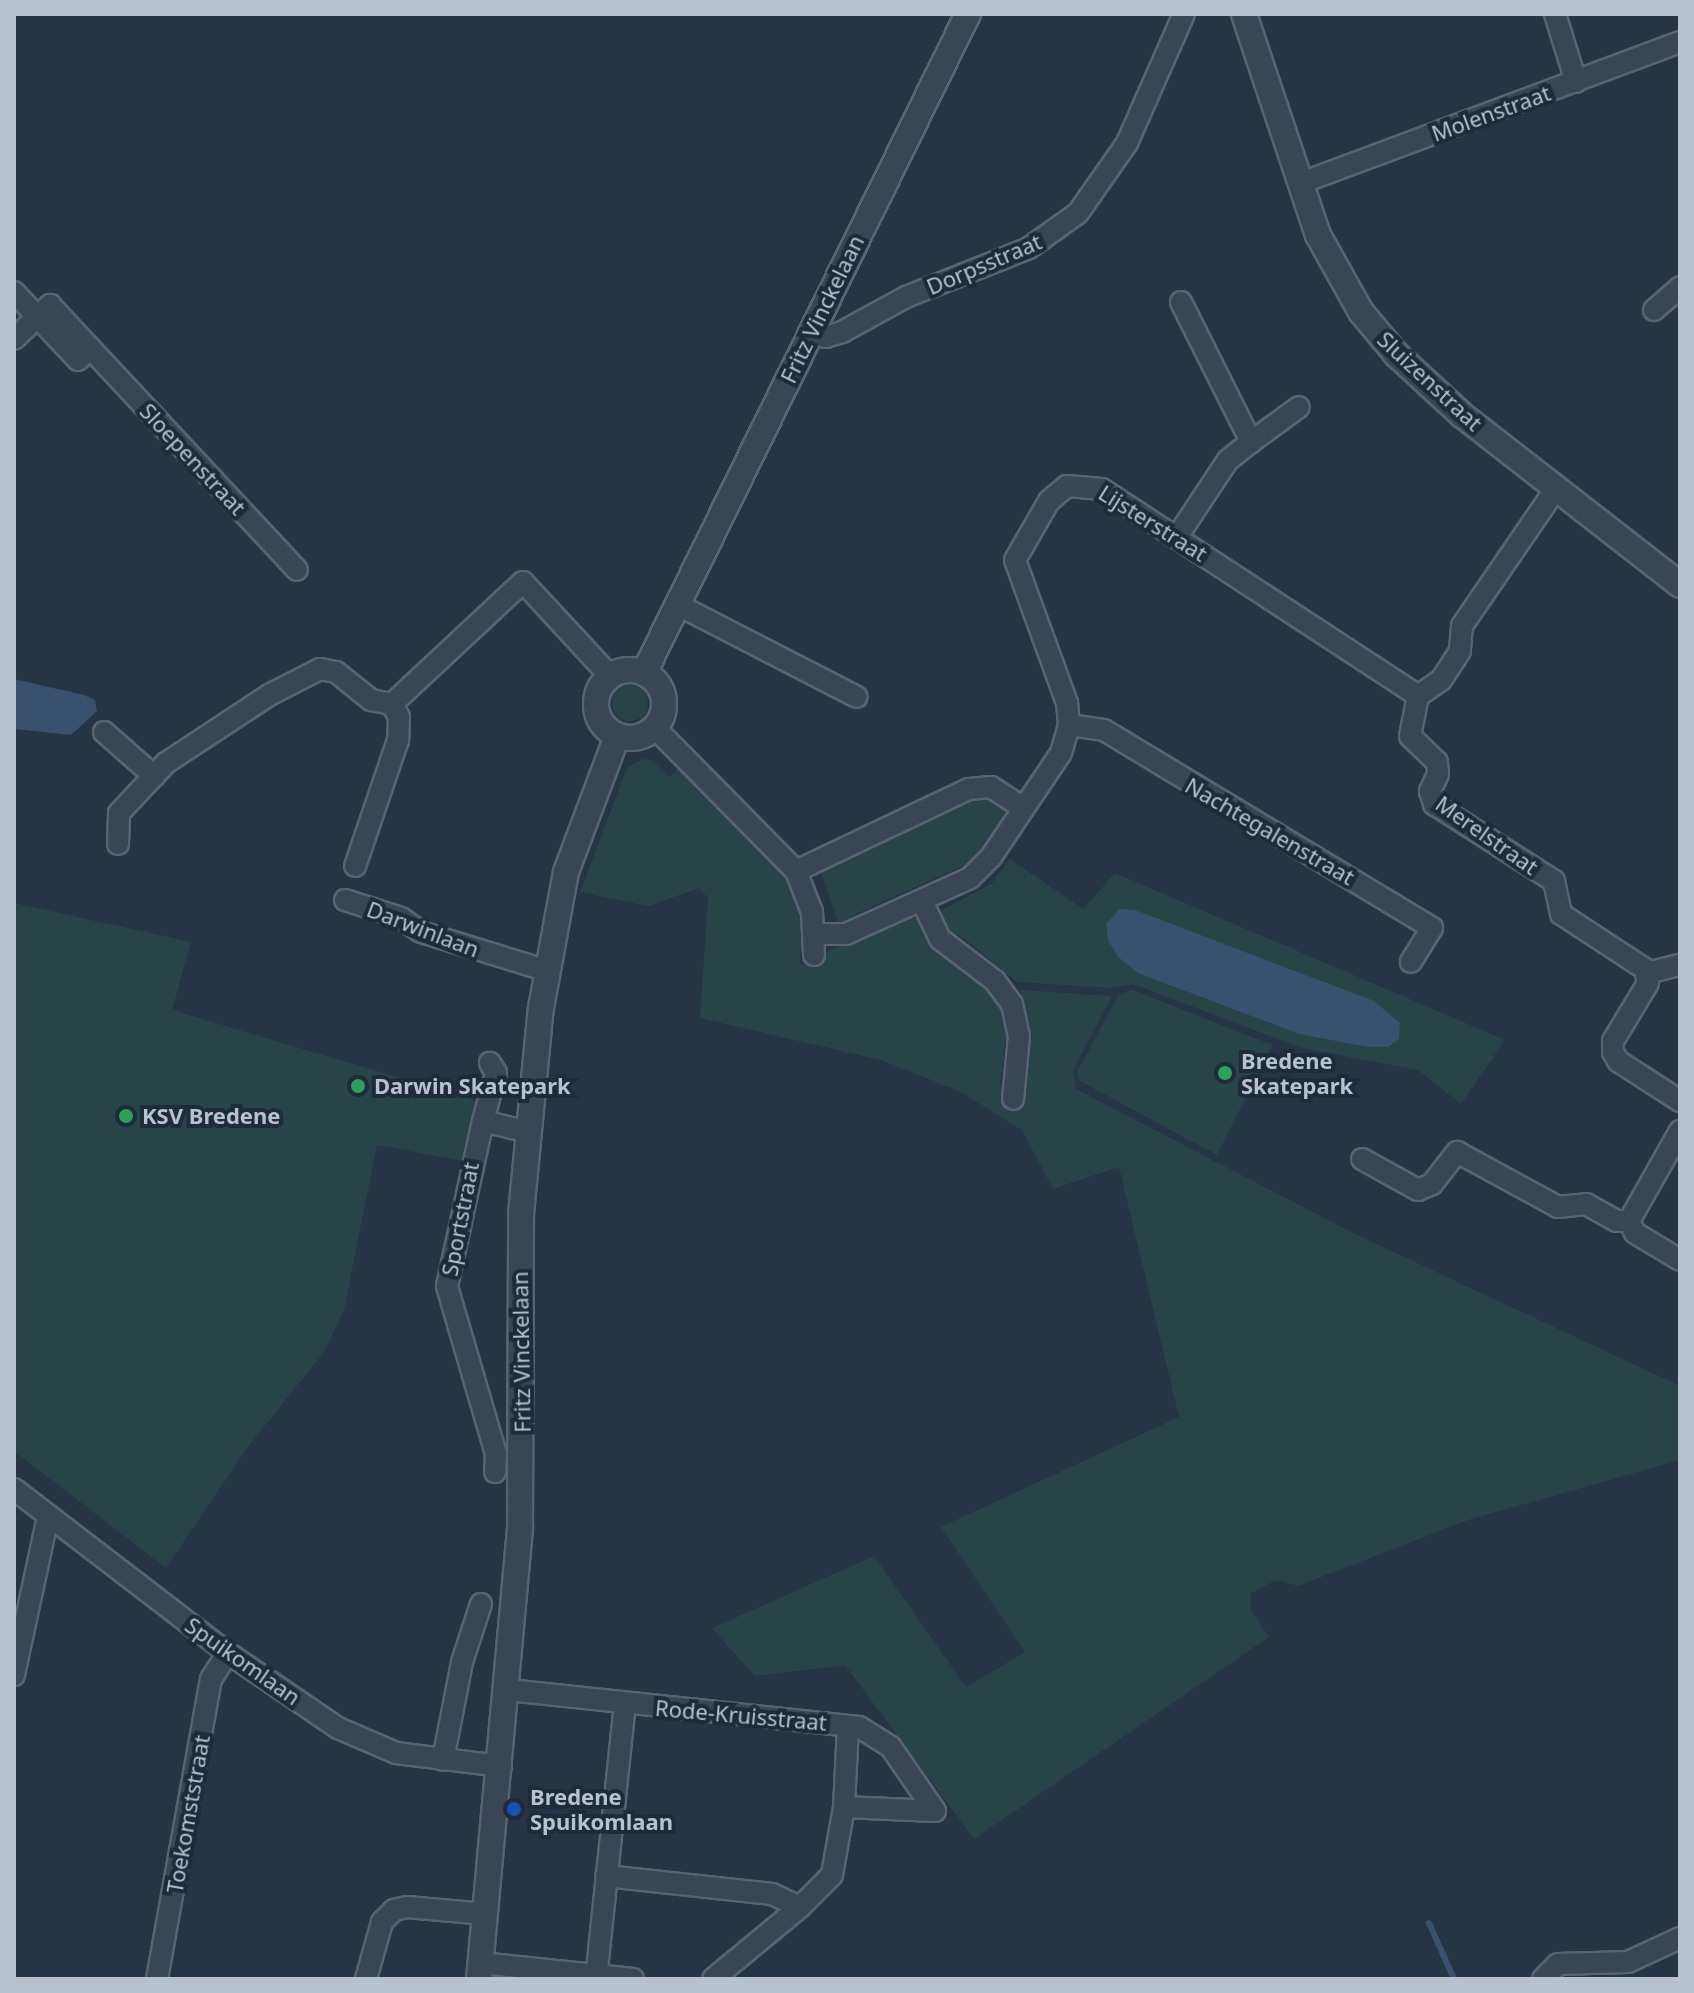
<!DOCTYPE html>
<style>
body{margin:0}
#map{position:relative;width:1694px;height:1993px;overflow:hidden;background:#253546;font-family:"Noto Sans",sans-serif}
div>[style]{position:absolute}
[style*='--x']{left:calc(var(--x)*1px);top:calc(var(--y)*1px);width:calc(var(--w)*1px);rotate:calc(var(--a)*1deg)}
.green>*{inset:0;background:#274547}
.round{border-radius:50%}
.water>*{inset:0;background:#37516e}
.stream>*{height:6px;margin:-3px;padding:0 3px;transform-origin:3px;border-radius:3px;background:#37516e}
.roads{filter:drop-shadow(2px 0 #586472) drop-shadow(-2px 0 #586472) drop-shadow(0 2px #586472) drop-shadow(0 -2px #586472)}
.minor>*{height:20px;margin:-10px;padding:0 10px;transform-origin:10px;border-radius:10px;background:#3a4655}
.tertiary>*{height:24px;margin:-12px;padding:0 12px;transform-origin:12px;border-radius:12px;background:#3a4655}
.tertiary>.ring{margin:-12px;padding:0;box-sizing:content-box;background:none;border:24px solid #3a4655;border-radius:50%}
.dots>*{width:22px;height:22px;translate:-50% -50%;box-sizing:border-box;border:4px solid #1e2b3b;border-radius:50%}
span{translate:-50% -50%;white-space:nowrap;text-align:center;line-height:1.15;-webkit-text-stroke:8px #1e2b3b;paint-order:stroke}
.street-label{font-size:22px;color:#b8c1ce}
.poi-label{font-size:22px;color:#b8c1ce;font-weight:700}
.left{translate:0 -50%;text-align:left}
.frame{position:absolute;inset:0;border:16px solid #b8c1ce;pointer-events:none}
</style>
<div id="map">
<div class="green">
<i class="round" style="left:612px;top:685px;width:36px;height:36px"></i>
<i style="clip-path:polygon(642px 759px,653px 760px,670px 777px,678px 768px,778px 863px,802px 913px,800px 965px,819px 965px,827px 952px,908px 915px,925px 923px,948px 961px,999px 997px,1010px 1020px,1011px 1037px,1006px 1037px,1000px 1084px,1008px 1085px,1021px 1104px,1032px 1036px,1020px 990px,1112px 996px,1073px 1070px,1076px 1089px,1353px 1233px,1680px 1386px,1680px 1460px,1468px 1520px,1298px 1586px,1276px 1580px,1250px 1594px,1251px 1610px,1269px 1637px,974px 1839px,845px 1665px,755px 1676px,712px 1628px,874px 1556px,966px 1687px,1025px 1652px,941px 1527px,1179px 1417px,1119px 1167px,1053px 1189px,1022px 1130px,959px 1091px,881px 1060px,700px 1018px,708px 898px,699px 888px,648px 906px,580px 892px,627px 768px)"></i>
<i style="clip-path:polygon(987px 793px,1004px 804px,1007px 816px,971px 862px,852px 916px,852px 924px,840px 927px,818px 865px,923px 824px,922px 818px,966px 796px)"></i>
<i style="clip-path:polygon(1010px 859px,1083px 909px,1115px 873px,1505px 1040px,1461px 1104px,1418px 1070px,1302px 1048px,1133px 984px,1111px 988px,1017px 982px,958px 934px,952px 938px,941px 918px,942px 910px,991px 884px)"></i>
<i style="clip-path:polygon(14px 903px,191px 942px,172px 1010px,481px 1102px,464px 1161px,377px 1145px,344px 1310px,324px 1352px,247px 1448px,166px 1568px,14px 1451px)"></i>
<i style="clip-path:polygon(1133px 990px,1272px 1045px,1217px 1155px,1080px 1081px,1077px 1072px,1119px 994px)"></i>
</div>
<div class="water">
<i style="clip-path:polygon(14px 679px,84px 695px,95px 700px,97px 711px,71px 735px,14px 729px)"></i>
<i style="clip-path:polygon(1119px 909px,1135px 910px,1374px 1001px,1400px 1023px,1399px 1039px,1388px 1047px,1368px 1047px,1299px 1034px,1138px 973px,1118px 957px,1108px 940px,1106px 924px)"></i>
</div>
<div class="stream">
<i style="--x:1429;--y:1923;--w:61;--a:65.9"></i>
</div>
<div class="roads">
<div class="minor">
<i style="--x:1555;--y:14;--w:71;--a:72.8"></i>
<i style="--x:1301;--y:183;--w:404;--a:-20.4"></i>
<i style="--x:14;--y:292;--w:93;--a:46.7"></i>
<i style="--x:78;--y:360;--w:17;--a:-45"></i>
<i style="--x:1181;--y:302;--w:157;--a:63.4"></i>
<i style="--x:1251;--y:442;--w:59;--a:-36.1"></i>
<i style="--x:1654;--y:310;--w:35;--a:-41"></i>
<i style="--x:810;--y:333;--w:16;--a:14"></i>
<i style="--x:826;--y:337;--w:17;--a:-17"></i>
<i style="--x:842;--y:332;--w:73;--a:-28.7"></i>
<i style="--x:906;--y:297;--w:132;--a:-21.7"></i>
<i style="--x:1029;--y:248;--w:60;--a:-35.5"></i>
<i style="--x:1078;--y:213;--w:85;--a:-55"></i>
<i style="--x:1127;--y:143;--w:141;--a:-66.2"></i>
<i style="--x:14;--y:339;--w:50;--a:-43.4"></i>
<i style="--x:50;--y:305;--w:362;--a:47"></i>
<i style="--x:1557;--y:487;--w:168;--a:124.4"></i>
<i style="--x:1462;--y:626;--w:25;--a:95"></i>
<i style="--x:1460;--y:651;--w:35;--a:123"></i>
<i style="--x:1441;--y:680;--w:28;--a:145"></i>
<i style="--x:1418;--y:696;--w:41;--a:101.3"></i>
<i style="--x:1410;--y:736;--w:37;--a:44"></i>
<i style="--x:1437;--y:762;--w:12;--a:85"></i>
<i style="--x:1438;--y:774;--w:19;--a:115"></i>
<i style="--x:1430;--y:791;--w:14;--a:73"></i>
<i style="--x:1434;--y:804;--w:143;--a:32.7"></i>
<i style="--x:1554;--y:881;--w:34;--a:78"></i>
<i style="--x:1561;--y:914;--w:100;--a:33.2"></i>
<i style="--x:1645;--y:969;--w:14;--a:78"></i>
<i style="--x:1648;--y:983;--w:68;--a:121.1"></i>
<i style="--x:1613;--y:1041;--w:11;--a:90"></i>
<i style="--x:1613;--y:1052;--w:10;--a:61"></i>
<i style="--x:1618;--y:1061;--w:74;--a:32.8"></i>
<i style="--x:1177;--y:537;--w:92;--a:-56.5"></i>
<i style="--x:1228;--y:460;--w:29;--a:-38"></i>
<i style="--x:676;--y:604;--w:203;--a:27.2"></i>
<i style="--x:392;--y:704;--w:179;--a:-43"></i>
<i style="--x:523;--y:582;--w:128;--a:47.2"></i>
<i style="--x:1069;--y:725;--w:35;--a:8"></i>
<i style="--x:1104;--y:730;--w:383;--a:31.1"></i>
<i style="--x:1432;--y:928;--w:40;--a:122"></i>
<i style="--x:655;--y:728;--w:201;--a:45.4"></i>
<i style="--x:796;--y:871;--w:44;--a:68.7"></i>
<i style="--x:812;--y:912;--w:43;--a:87.3"></i>
<i style="--x:104;--y:732;--w:67;--a:41.3"></i>
<i style="--x:118;--y:844;--w:31;--a:-88"></i>
<i style="--x:119;--y:813;--w:69;--a:-46.8"></i>
<i style="--x:166;--y:763;--w:123;--a:-33.4"></i>
<i style="--x:269;--y:695;--w:57;--a:-27"></i>
<i style="--x:320;--y:669;--w:16;--a:11"></i>
<i style="--x:336;--y:672;--w:45;--a:38.7"></i>
<i style="--x:371;--y:700;--w:21;--a:11"></i>
<i style="--x:392;--y:704;--w:15;--a:62"></i>
<i style="--x:399;--y:717;--w:23;--a:92"></i>
<i style="--x:398;--y:740;--w:133;--a:108.8"></i>
<i style="--x:796;--y:871;--w:191;--a:-25.4"></i>
<i style="--x:969;--y:789;--w:22;--a:-5"></i>
<i style="--x:991;--y:787;--w:38;--a:33"></i>
<i style="--x:345;--y:900;--w:59;--a:17.8"></i>
<i style="--x:401;--y:918;--w:24;--a:35"></i>
<i style="--x:421;--y:932;--w:133;--a:17.1"></i>
<i style="--x:922;--y:901;--w:42;--a:64.7"></i>
<i style="--x:940;--y:939;--w:69;--a:37.4"></i>
<i style="--x:995;--y:981;--w:29;--a:54"></i>
<i style="--x:1012;--y:1004;--w:33;--a:78"></i>
<i style="--x:1019;--y:1036;--w:63;--a:95.4"></i>
<i style="--x:814;--y:934;--w:32;--a:0"></i>
<i style="--x:846;--y:934;--w:136;--a:-24.3"></i>
<i style="--x:970;--y:878;--w:30;--a:-45"></i>
<i style="--x:991;--y:857;--w:125;--a:-56.1"></i>
<i style="--x:1061;--y:753;--w:29;--a:-74"></i>
<i style="--x:1069;--y:725;--w:22;--a:-95"></i>
<i style="--x:1067;--y:703;--w:152;--a:-110"></i>
<i style="--x:1015;--y:560;--w:68;--a:-60"></i>
<i style="--x:1049;--y:501;--w:23;--a:-40"></i>
<i style="--x:1067;--y:486;--w:35;--a:5"></i>
<i style="--x:1102;--y:489;--w:378;--a:33.2"></i>
<i style="--x:1647;--y:973;--w:34;--a:-14"></i>
<i style="--x:483;--y:1121;--w:50;--a:-74.8"></i>
<i style="--x:496;--y:1073;--w:12;--a:-121"></i>
<i style="--x:1680;--y:1131;--w:103;--a:119.5"></i>
<i style="--x:1629;--y:1221;--w:13;--a:63"></i>
<i style="--x:1635;--y:1233;--w:52;--a:31"></i>
<i style="--x:1362;--y:1159;--w:64;--a:29"></i>
<i style="--x:1418;--y:1190;--w:15;--a:-23"></i>
<i style="--x:1432;--y:1184;--w:41;--a:-52"></i>
<i style="--x:1457;--y:1152;--w:115;--a:28.6"></i>
<i style="--x:1558;--y:1207;--w:28;--a:-6"></i>
<i style="--x:1586;--y:1204;--w:35;--a:29"></i>
<i style="--x:1617;--y:1221;--w:12;--a:0"></i>
<i style="--x:495;--y:1472;--w:18;--a:-87"></i>
<i style="--x:496;--y:1454;--w:175;--a:-106.3"></i>
<i style="--x:447;--y:1286;--w:169;--a:-77.7"></i>
<i style="--x:483;--y:1121;--w:46;--a:13.7"></i>
<i style="--x:14;--y:1489;--w:270;--a:37.5"></i>
<i style="--x:228;--y:1653;--w:133;--a:34.3"></i>
<i style="--x:338;--y:1728;--w:63;--a:23.3"></i>
<i style="--x:396;--y:1753;--w:106;--a:7.1"></i>
<i style="--x:14;--y:1675;--w:163;--a:-77.9"></i>
<i style="--x:508;--y:1690;--w:353;--a:6"></i>
<i style="--x:859;--y:1727;--w:36;--a:32"></i>
<i style="--x:890;--y:1746;--w:79;--a:55.3"></i>
<i style="--x:848;--y:1726;--w:81;--a:92.8"></i>
<i style="--x:844;--y:1807;--w:91;--a:2.5"></i>
<i style="--x:443;--y:1760;--w:100;--a:-79"></i>
<i style="--x:462;--y:1662;--w:61;--a:-71.9"></i>
<i style="--x:606;--y:1876;--w:167;--a:6.2"></i>
<i style="--x:772;--y:1894;--w:31;--a:25"></i>
<i style="--x:800;--y:1907;--w:45;--a:-45"></i>
<i style="--x:832;--y:1875;--w:69;--a:-80"></i>
<i style="--x:481;--y:1963;--w:153;--a:6"></i>
<i style="--x:157;--y:1979;--w:305;--a:-79.8"></i>
<i style="--x:211;--y:1679;--w:31;--a:-57"></i>
<i style="--x:366;--y:1979;--w:59;--a:-74.3"></i>
<i style="--x:382;--y:1922;--w:17;--a:-45"></i>
<i style="--x:394;--y:1910;--w:13;--a:-13"></i>
<i style="--x:407;--y:1907;--w:79;--a:5.1"></i>
<i style="--x:596;--y:1979;--w:277;--a:-84"></i>
<i style="--x:713;--y:1979;--w:113;--a:-39.6"></i>
<i style="--x:1543;--y:1979;--w:21;--a:-45"></i>
<i style="--x:1558;--y:1964;--w:70;--a:-1.6"></i>
<i style="--x:1628;--y:1962;--w:57;--a:-24.8"></i>
</div>
<div class="tertiary">
<i style="--x:1244;--y:14;--w:233;--a:71.5"></i>
<i style="--x:1318;--y:235;--w:88;--a:60.8"></i>
<i style="--x:1361;--y:312;--w:56;--a:50.1"></i>
<i style="--x:1397;--y:355;--w:88;--a:42.7"></i>
<i style="--x:1462;--y:415;--w:276;--a:37.9"></i>
<i class="ring" style="left:596px;top:670px;width:44px;height:44px"></i>
<i style="--x:644;--y:673;--w:734;--a:-63.82"></i>
<i style="--x:479;--y:1979;--w:453;--a:-84.8"></i>
<i style="--x:520;--y:1528;--w:314;--a:-89.8"></i>
<i style="--x:521;--y:1214;--w:207;--a:-84.5"></i>
<i style="--x:541;--y:1008;--w:138;--a:-79.6"></i>
<i style="--x:566;--y:872;--w:145;--a:-69.4"></i>
</div>
</div>
<div class="dots">
<i style="left:1225px;top:1073px;background:#2e9e5b"></i>
<i style="left:358px;top:1086px;background:#2e9e5b"></i>
<i style="left:126px;top:1116px;background:#2e9e5b"></i>
<i style="left:514px;top:1809px;background:#1a4fb4"></i>
</div>
<div class="street-label">
<span style="left:1491px;top:113px;rotate:-20deg">Molenstraat</span>
<span style="left:984px;top:264px;rotate:-23deg">Dorpsstraat</span>
<span style="left:822px;top:309px;rotate:-64deg">Fritz Vinckelaan</span>
<span style="left:1430px;top:381px;rotate:43deg">Sluizenstraat</span>
<span style="left:193px;top:459px;rotate:47deg">Sloepenstraat</span>
<span style="left:1153px;top:523px;rotate:32deg">Lijsterstraat</span>
<span style="left:1270px;top:831px;rotate:30deg">Nachtegalenstraat</span>
<span style="left:1487px;top:835px;rotate:35deg">Merelstraat</span>
<span style="left:423px;top:929px;rotate:21deg">Darwinlaan</span>
<span style="left:460px;top:1219px;rotate:-79deg">Sportstraat</span>
<span style="left:521px;top:1352px;rotate:-91deg">Fritz Vinckelaan</span>
<span style="left:243px;top:1661px;rotate:35deg">Spuikomlaan</span>
<span style="left:741px;top:1715px;rotate:5deg">Rode-Kruisstraat</span>
<span style="left:188px;top:1814px;rotate:-80deg">Toekomststraat</span>
</div>
<div class="poi-label">
<span class="left" style="left:1241px;top:1073px">Bredene<br>Skatepark</span>
<span class="left" style="left:374px;top:1086px">Darwin Skatepark</span>
<span class="left" style="left:142px;top:1116px">KSV Bredene</span>
<span class="left" style="left:530px;top:1809px">Bredene<br>Spuikomlaan</span>
</div>
<div class="frame"></div>
</div>
